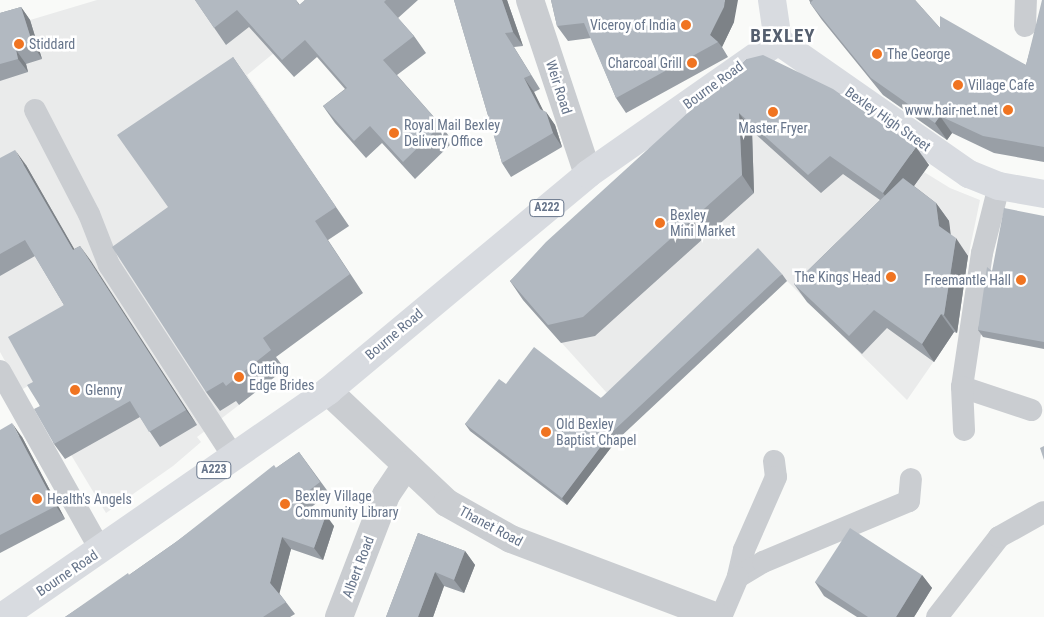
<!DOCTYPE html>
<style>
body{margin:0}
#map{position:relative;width:1044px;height:617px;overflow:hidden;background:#f9faf8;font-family:"Roboto Condensed",sans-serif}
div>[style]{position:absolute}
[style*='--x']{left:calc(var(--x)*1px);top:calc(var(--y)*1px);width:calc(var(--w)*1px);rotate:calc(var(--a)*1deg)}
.built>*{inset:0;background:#eaebeb}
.service>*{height:22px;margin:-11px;padding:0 11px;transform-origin:11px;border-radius:11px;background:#cacdd1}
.minor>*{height:28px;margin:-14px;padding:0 14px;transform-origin:14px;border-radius:14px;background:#cacdd1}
.primary>*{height:28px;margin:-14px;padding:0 14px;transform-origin:14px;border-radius:14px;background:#d8dbe0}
.wall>*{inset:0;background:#999fa6}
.shaded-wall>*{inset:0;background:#7d8287}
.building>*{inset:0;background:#b2b9c1}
.dots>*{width:14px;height:14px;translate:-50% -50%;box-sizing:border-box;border:2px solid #fff;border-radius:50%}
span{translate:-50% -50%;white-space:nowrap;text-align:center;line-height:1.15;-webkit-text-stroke:5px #fff;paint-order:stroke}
.shield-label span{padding:1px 4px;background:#fff;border:1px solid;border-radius:4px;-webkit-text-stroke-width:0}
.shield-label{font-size:12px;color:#67758b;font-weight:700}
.poi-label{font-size:14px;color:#67758b}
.right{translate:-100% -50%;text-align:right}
.left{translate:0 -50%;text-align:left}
.street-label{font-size:14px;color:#67758b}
.district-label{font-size:19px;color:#555f6f;font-weight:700;letter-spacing:1px}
</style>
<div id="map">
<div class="built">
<i style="clip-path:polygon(97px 0,296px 0,296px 35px,247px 75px,349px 226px,298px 260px,214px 369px,239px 405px,197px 437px,201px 442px,173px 466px,106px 513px,38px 400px,35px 382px,21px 390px,0 352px,0 29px)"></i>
<i style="clip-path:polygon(711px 122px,924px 172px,950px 188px,980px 200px,952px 335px,907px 400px,787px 281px,634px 423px,523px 300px,559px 260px)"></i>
</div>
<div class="service">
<i style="--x:1025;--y:26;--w:26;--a:-88"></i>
<i style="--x:35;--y:110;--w:117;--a:62.6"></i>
<i style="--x:89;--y:214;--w:55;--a:68.6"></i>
<i style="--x:109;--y:265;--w:228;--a:57"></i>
<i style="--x:999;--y:186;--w:69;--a:104.2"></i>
<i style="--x:982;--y:253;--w:135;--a:98.5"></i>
<i style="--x:962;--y:387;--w:73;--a:18.4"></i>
<i style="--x:0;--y:371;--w:206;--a:60.7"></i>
<i style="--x:962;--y:387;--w:43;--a:87.3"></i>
<i style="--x:774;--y:461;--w:16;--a:83"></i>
<i style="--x:776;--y:477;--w:80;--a:113.7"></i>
<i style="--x:744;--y:550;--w:28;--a:103"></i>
<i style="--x:738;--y:577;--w:29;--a:-31"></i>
<i style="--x:763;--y:562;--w:158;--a:-22.7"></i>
<i style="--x:909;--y:501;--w:22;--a:-85"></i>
<i style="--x:721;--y:617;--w:43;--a:-67"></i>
<i style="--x:937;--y:617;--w:101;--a:-52.2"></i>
<i style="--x:999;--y:537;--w:51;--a:-29.1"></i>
</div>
<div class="minor">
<i style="--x:530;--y:0;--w:183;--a:71.6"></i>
<i style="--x:328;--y:391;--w:163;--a:43.3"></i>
<i style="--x:447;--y:503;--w:73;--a:29.4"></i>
<i style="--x:511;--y:539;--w:220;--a:20.7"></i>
<i style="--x:339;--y:617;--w:131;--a:-68.9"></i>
<i style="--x:386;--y:495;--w:36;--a:-56"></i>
</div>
<div class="primary">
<i style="--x:772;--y:0;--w:41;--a:81.7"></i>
<i style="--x:778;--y:41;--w:233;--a:34.9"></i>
<i style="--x:969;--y:174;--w:32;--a:22"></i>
<i style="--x:999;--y:186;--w:46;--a:10.1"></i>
<i style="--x:2;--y:617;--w:397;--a:-34.7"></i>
<i style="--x:328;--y:391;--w:339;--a:-39.8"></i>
<i style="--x:588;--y:174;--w:232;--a:-35"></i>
</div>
<div class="wall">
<i style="clip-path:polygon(195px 0,296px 0,300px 5px,305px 0,418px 0,398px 18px,414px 36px,426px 53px,397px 75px,441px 125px,453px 142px,415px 179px,382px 143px,366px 158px,335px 123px,323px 106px,345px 89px,317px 57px,294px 77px,249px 27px,226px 45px)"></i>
<i style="clip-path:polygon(454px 0,507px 0,523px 46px,514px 47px,540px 89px,534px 92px,543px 111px,546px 112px,555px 125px,562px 147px,511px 177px,502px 163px)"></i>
<i style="clip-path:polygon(551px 0,734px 22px,722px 47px,728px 57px,626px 113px,616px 98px,591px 38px,568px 41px,557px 26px)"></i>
<i style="clip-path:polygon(809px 0,915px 0,940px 28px,1026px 65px,1044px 0,1044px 162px,994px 153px,952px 133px,947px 140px,883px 95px,822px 20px,810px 3px,810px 2px)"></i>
<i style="clip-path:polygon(21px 7px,30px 20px,42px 59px,26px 64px,28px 72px,0 81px,0 13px)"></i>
<i style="clip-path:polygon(233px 57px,349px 226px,328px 240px,363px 293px,276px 357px,285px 369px,239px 405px,236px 401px,220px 411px,206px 392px,168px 207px)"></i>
<i style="clip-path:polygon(747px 59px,929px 165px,914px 186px,936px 203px,949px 221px,950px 234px,968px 256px,957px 333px,954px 332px,934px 362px,887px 328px,862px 354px,807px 302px,794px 284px,880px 200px,843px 174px,821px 193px,752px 131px,754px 193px,595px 336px,561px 343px,523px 300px,510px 281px)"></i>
<i style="clip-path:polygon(0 158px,26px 165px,74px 249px,80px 246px,197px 425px,160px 447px,140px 417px,65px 459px,54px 444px,40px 406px,33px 382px,64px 305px,35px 256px,0 276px)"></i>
<i style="clip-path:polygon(1044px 216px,1044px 349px,983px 337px,978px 330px,992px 271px)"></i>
<i style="clip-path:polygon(782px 274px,787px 281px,616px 441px,567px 505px,470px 431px,465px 424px,506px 384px,601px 398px)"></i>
<i style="clip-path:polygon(0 430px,22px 437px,65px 519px,0 553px)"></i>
<i style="clip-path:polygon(299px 452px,329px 493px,309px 509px,334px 526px,323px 560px,291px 549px,279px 593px,295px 614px,290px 617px,65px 617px,129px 575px,176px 542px,276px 468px)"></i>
<i style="clip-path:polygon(418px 533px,465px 551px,475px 565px,464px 593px,444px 586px,433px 617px,386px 617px)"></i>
<i style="clip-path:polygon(922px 575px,932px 588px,914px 617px,857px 617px,824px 596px,815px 582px)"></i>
</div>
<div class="shaded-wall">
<i style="clip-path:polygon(502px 0,507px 0,523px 46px,513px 32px)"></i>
<i style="clip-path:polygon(725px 0,738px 0,734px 22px,722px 47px,718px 42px,710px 35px)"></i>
<i style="clip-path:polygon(21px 7px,30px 20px,42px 59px,33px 45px)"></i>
<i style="clip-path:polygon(16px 50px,26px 64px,28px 72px,18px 59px)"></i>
<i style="clip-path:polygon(524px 78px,534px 92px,549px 122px,546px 112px,555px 125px,562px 147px,553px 133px)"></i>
<i style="clip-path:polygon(739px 113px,752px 131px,754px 193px,742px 175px)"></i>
<i style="clip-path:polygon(940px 116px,952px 133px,947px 140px,935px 123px)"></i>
<i style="clip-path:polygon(916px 147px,929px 165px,896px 211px,883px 193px)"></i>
<i style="clip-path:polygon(15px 150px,26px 165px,84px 266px,73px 250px)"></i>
<i style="clip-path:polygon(936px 203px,949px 221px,952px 244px,939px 226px)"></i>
<i style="clip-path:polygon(956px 238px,968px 256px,957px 333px,944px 315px)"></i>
<i style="clip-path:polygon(80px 246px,91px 261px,197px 425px,186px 410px)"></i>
<i style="clip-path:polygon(941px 314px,954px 332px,934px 362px,922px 344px)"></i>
<i style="clip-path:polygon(12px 423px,22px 437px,65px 519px,56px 506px)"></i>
<i style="clip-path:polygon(611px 433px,616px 441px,567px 505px,562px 498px)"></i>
<i style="clip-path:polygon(326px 515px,334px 526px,323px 560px,314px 548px)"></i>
<i style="clip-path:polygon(282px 537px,291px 549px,279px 595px,270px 583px)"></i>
<i style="clip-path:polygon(465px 551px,475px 565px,464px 593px,454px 580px)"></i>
<i style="clip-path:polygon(435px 572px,444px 586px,433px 617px,418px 617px)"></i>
<i style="clip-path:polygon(922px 575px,932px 588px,914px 617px,896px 617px)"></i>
</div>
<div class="building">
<i style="clip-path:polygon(195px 0,296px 0,299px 5px,305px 0,386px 0,384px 2px,414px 36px,383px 60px,441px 125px,403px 162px,370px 126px,354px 141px,323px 106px,347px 88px,305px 40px,282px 60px,237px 10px,214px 28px)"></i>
<i style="clip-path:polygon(454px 0,502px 0,513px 32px,505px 33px,531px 75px,524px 78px,540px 109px,546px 112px,553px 133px,502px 163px)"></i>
<i style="clip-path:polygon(551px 0,725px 0,724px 7px,710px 35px,718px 42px,616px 98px,584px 23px,557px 26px)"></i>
<i style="clip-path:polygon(813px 0,915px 0,940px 28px,940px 16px,1026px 65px,1042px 0,1044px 0,1044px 147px,983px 136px,940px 116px,935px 123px,871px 78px,810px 3px)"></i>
<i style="clip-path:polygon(21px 7px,33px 45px,16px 50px,18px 59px,0 64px,0 13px)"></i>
<i style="clip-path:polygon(763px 55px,833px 89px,916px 147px,883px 193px,830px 156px,808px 175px,739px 113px,742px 175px,583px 317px,548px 325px,510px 281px,546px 242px,747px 59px)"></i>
<i style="clip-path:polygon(233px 57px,336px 207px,315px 221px,350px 274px,263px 338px,271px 350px,226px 386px,223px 382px,206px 392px,112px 247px,168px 207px,117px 135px)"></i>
<i style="clip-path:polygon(15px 150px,73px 250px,80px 246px,186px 410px,149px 432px,130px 401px,54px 444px,34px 409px,40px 406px,27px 385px,33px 382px,8px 337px,64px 305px,25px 240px,0 254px,0 158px)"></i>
<i style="clip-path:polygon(903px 178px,936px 203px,939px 226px,956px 238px,944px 315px,941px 314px,922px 344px,874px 310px,849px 336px,794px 284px)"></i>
<i style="clip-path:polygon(1004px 208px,1044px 216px,1044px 342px,978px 330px,987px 267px,992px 271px)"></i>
<i style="clip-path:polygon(758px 248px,782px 274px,611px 433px,562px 498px,465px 424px,499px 379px,506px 384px,534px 347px,601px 398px)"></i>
<i style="clip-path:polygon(12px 423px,56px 506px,0 535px,0 430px)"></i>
<i style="clip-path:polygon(1044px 446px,1044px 460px,1040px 448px)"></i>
<i style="clip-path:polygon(299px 452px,320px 482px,293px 503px,326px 515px,314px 548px,282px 537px,270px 583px,286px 602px,263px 617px,65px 617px,128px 573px,129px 575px,176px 542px,274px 465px,276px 468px)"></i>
<i style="clip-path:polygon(850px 528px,922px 575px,896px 617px,868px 617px,815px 582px)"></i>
<i style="clip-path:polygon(418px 533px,465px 551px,454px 580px,435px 572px,418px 617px,386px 617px)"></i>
</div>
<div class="dots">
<i style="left:686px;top:25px;background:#f07421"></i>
<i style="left:19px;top:44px;background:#f07421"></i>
<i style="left:877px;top:54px;background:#f07421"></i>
<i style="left:692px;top:63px;background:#f07421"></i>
<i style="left:958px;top:85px;background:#f07421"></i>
<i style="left:1008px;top:110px;background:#f07421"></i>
<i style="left:773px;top:112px;background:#f07421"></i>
<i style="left:394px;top:133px;background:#f07421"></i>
<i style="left:660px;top:223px;background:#f07421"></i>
<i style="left:891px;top:277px;background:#f07421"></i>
<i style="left:1021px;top:280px;background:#f07421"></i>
<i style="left:239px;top:377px;background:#f07421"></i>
<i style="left:75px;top:390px;background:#f07421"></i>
<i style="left:546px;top:432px;background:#f07421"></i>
<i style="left:37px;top:499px;background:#f07421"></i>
<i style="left:285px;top:504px;background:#f07421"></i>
</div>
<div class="shield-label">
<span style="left:547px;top:208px">A222</span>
<span style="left:214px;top:470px">A223</span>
</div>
<div class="poi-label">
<span class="right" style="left:676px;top:25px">Viceroy of India</span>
<span class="left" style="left:29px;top:44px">Stiddard</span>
<span class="left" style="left:887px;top:54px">The George</span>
<span class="right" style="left:682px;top:63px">Charcoal Grill</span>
<span class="left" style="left:968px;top:85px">Village Cafe</span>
<span class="right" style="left:998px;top:110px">www.hair-net.net</span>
<span class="left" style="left:404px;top:133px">Royal Mail Bexley<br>Delivery Office</span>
<span style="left:773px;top:128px">Master Fryer</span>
<span class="left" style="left:670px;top:223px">Bexley<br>Mini Market</span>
<span class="right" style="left:881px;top:277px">The Kings Head</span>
<span class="right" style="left:1011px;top:280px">Freemantle Hall</span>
<span class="left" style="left:249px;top:377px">Cutting<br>Edge Brides</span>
<span class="left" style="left:85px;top:390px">Glenny</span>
<span class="left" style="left:556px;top:432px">Old Bexley<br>Baptist Chapel</span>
<span class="left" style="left:295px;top:504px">Bexley Village<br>Community Library</span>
<span class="left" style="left:47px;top:499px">Health's Angels</span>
</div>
<div class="street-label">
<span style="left:713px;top:85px;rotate:-36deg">Bourne Road</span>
<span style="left:559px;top:87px;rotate:72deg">Weir Road</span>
<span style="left:888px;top:119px;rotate:35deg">Bexley High Street</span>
<span style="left:394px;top:334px;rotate:-40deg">Bourne Road</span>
<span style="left:491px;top:526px;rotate:28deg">Thanet Road</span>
<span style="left:358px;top:567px;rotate:-69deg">Albert Road</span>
<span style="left:67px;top:573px;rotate:-34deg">Bourne Road</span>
</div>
<div class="district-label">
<span style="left:783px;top:36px">BEXLEY</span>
</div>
</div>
